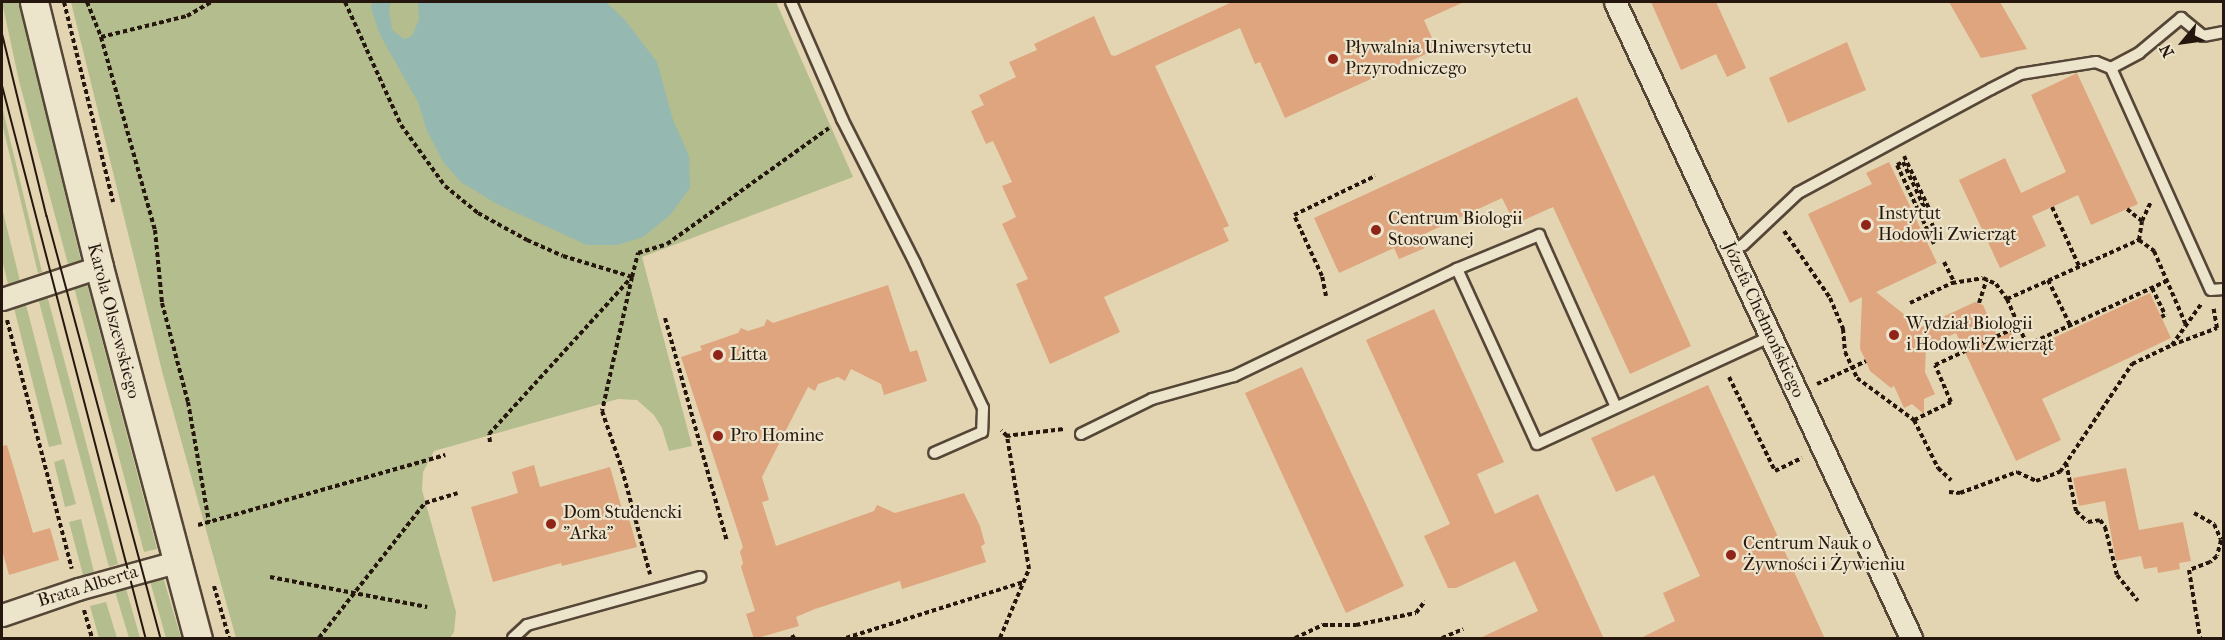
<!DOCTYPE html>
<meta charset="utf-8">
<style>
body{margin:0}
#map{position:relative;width:2225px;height:640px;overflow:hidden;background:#e3d5b1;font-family:"IM FELL French Canon",serif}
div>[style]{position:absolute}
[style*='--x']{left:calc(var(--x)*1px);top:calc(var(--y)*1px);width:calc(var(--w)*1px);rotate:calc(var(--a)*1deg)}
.green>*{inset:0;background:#b3bd8d}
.water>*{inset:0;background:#95b8b0}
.building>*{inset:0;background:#dea57f}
.path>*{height:4px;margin-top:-2px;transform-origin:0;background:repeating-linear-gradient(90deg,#26170e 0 4.5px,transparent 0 7.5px)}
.roads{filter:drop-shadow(2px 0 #554637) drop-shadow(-2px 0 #554637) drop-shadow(0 2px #554637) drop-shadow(0 -2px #554637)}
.service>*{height:10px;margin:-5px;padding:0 5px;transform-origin:5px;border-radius:5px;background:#ede4cc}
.minor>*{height:21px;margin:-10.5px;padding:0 10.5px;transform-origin:10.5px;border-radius:10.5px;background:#ede4cc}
.tertiary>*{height:27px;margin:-13.5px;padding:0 13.5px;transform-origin:13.5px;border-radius:13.5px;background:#ede4cc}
.tram>*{height:1.5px;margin:-0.75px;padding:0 0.75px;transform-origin:0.75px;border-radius:0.75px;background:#26170e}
.dots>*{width:16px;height:16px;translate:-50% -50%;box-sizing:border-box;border:3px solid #ede4cc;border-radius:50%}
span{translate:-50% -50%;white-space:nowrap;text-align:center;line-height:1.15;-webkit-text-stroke:4.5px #ede4cc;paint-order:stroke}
.poi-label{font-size:18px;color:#26170e}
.left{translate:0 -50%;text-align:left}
.street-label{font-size:18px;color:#26170e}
.frame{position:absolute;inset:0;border:3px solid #26170e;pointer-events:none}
.north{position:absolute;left:2153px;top:12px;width:60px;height:60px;-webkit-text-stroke:4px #ede4cc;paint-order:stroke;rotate:241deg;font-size:16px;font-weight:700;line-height:24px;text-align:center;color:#26170e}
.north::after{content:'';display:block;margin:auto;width:21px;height:27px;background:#26170e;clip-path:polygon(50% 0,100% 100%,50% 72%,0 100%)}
</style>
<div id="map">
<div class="green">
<i style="clip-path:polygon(2px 2px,19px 2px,81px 261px,68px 264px,19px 81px)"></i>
<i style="clip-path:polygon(71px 2px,776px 2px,853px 177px,642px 257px,692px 446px,669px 451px,662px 428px,654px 415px,637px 400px,618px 399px,434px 451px,423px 472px,422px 490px,456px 612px,454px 632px,450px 638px,236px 638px,163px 375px)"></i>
<i style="clip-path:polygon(2px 106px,42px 272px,38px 273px,2px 123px)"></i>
<i style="clip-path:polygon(2px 208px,20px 281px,8px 284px,2px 259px)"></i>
<i style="clip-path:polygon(87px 284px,157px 549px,144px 552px,74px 287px)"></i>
<i style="clip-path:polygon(47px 295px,118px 564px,109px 567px,38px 298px)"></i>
<i style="clip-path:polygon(25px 301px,62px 444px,49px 447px,13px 304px)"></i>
<i style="clip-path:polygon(64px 459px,76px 504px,65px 507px,54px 462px)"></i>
<i style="clip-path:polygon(81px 519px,94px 572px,83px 575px,69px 522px)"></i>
<i style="clip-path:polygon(163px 577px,181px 638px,166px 638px,150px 581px)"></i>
<i style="clip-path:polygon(125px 585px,140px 638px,129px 638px,114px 588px)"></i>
<i style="clip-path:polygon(106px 602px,117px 638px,99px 638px,90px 606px)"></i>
</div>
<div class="water">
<i style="clip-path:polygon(372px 2px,391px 2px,389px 10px,392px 30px,404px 39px,412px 36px,419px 20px,418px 2px,606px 2px,625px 20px,657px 62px,673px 120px,689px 156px,690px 188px,671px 214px,643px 237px,617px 245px,587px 245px,495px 203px,461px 182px,444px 163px,427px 131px,418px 102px,380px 35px,371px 8px)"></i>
</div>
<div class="building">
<i style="clip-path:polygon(1232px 2px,1464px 2px,1424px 20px,1437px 49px,1285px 118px,1260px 62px,1255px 64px,1240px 28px,1155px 66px,1229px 226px,1223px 228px,1229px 241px,1104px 297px,1120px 332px,1050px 364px,1016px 284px,1028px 279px,1002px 224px,1016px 217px,1002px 186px,1012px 182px,993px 141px,986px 144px,971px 111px,984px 105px,979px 95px,1016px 77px,1009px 62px,1037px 50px,1034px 44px,1094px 16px,1111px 55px,1115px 56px)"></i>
<i style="clip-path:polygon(1651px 2px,1716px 2px,1746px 68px,1727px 77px,1716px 54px,1681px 70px)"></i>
<i style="clip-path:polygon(1949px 2px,2000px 2px,2027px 49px,1981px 58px)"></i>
<i style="clip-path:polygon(1847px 42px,1866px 90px,1788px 123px,1769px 78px)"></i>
<i style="clip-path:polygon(2077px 73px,2138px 204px,2091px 225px,2078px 195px,2032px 216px,2046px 246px,2000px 268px,1959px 180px,2005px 158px,2021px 193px,2066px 172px,2031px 95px)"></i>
<i style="clip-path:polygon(1577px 97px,1691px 346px,1630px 374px,1553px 207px,1515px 224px,1502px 198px,1420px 236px,1425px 248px,1399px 259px,1394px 248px,1339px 273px,1314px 218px)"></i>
<i style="clip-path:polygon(1889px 162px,1937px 263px,1876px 292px,1915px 323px,1917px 329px,1975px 302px,1983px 305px,1998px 338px,2011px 332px,2021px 353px,2150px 293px,2171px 338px,2042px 399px,2061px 440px,2016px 461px,1956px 333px,1926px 346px,1925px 372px,1935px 394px,1924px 399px,1924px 414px,1912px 404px,1904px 408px,1894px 386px,1891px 388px,1870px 371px,1866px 361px,1860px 349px,1862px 297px,1850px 303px,1808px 214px,1872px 184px,1866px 173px)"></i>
<i style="clip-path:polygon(888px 285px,910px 352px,917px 350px,927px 381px,884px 395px,881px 384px,851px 369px,845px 381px,838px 377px,818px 384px,815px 391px,808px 387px,762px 477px,769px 500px,762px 502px,776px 546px,874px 511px,877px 505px,895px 513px,964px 493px,980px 526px,985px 544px,981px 546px,986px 562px,902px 589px,900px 581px,815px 609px,796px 617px,799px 626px,754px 639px,746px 614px,755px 611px,741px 567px,743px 563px,740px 552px,743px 547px,681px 357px,702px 350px,700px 346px,738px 333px,741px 328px,748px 331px,764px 326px,767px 319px,773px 323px)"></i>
<i style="clip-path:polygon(1434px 309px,1504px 462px,1477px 474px,1495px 514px,1538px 494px,1604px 639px,1478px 639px,1538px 611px,1515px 561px,1456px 588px,1448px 588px,1424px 536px,1450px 524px,1366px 340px)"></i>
<i style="clip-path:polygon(1302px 367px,1404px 586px,1346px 613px,1245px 393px)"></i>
<i style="clip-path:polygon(1708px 385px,1825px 639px,1639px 639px,1675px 621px,1663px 593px,1700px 576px,1654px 475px,1616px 492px,1591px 438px)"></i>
<i style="clip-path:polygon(7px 445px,33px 533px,50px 528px,59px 560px,9px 575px,2px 550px,2px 446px)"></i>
<i style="clip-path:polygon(534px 465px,540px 487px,610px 467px,624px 516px,628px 515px,637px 547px,562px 566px,561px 563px,493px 582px,471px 507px,518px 493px,512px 472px)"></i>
<i style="clip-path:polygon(2126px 468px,2139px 530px,2183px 522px,2191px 561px,2179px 563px,2180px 569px,2158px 573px,2157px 567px,2144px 569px,2141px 556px,2116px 561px,2105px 501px,2079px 506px,2073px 478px)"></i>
</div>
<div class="path">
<i style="--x:64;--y:2;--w:206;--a:76.2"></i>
<i style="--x:87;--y:2;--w:38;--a:68"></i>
<i style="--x:101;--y:37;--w:200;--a:74.4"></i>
<i style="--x:155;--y:230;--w:73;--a:84.5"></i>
<i style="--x:162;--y:303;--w:102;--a:75.3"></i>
<i style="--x:188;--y:402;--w:122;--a:80.1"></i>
<i style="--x:345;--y:2;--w:135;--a:65.5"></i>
<i style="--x:401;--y:125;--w:75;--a:54.2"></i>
<i style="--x:445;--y:186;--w:43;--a:39.3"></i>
<i style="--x:478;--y:213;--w:56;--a:28.9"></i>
<i style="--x:527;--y:240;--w:39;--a:24"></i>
<i style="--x:563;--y:256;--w:72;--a:16.9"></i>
<i style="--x:632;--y:277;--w:25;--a:-76"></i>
<i style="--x:638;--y:253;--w:30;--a:-17"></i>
<i style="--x:667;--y:244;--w:199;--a:-35.6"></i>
<i style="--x:101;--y:37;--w:89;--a:-13.7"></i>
<i style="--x:187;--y:16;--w:28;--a:-30"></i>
<i style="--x:1904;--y:156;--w:68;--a:64.6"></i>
<i style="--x:1933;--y:217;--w:4;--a:166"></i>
<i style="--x:2052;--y:207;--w:65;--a:65.4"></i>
<i style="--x:2127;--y:209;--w:19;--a:39"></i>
<i style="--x:1784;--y:231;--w:81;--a:55.5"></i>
<i style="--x:1830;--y:298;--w:34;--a:67"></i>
<i style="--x:1843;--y:329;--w:23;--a:85"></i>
<i style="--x:1845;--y:352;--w:29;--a:65"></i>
<i style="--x:1857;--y:378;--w:71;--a:36.4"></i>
<i style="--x:1914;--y:420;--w:41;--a:-25.9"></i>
<i style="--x:1951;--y:402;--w:40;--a:-113.4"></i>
<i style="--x:1935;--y:365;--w:93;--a:-24.9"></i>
<i style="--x:2139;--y:240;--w:19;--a:-81"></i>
<i style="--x:2142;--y:221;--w:21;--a:-65"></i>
<i style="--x:2139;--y:240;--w:19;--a:36"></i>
<i style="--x:2154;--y:251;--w:81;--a:66.6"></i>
<i style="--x:1934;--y:244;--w:87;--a:-115.1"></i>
<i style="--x:1897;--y:165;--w:7;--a:-27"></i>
<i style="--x:1903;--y:162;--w:87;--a:64.9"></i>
<i style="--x:1944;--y:262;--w:22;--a:63"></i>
<i style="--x:2048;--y:280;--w:50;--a:63.9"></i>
<i style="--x:2152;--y:288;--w:30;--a:64"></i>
<i style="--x:2165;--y:315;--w:4;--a:153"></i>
<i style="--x:1326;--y:296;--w:20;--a:-101"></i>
<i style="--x:1322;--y:276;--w:67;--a:-114.7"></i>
<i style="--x:1294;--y:215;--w:90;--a:-25.7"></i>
<i style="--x:2007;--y:299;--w:50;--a:66.5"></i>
<i style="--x:2027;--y:345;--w:154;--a:-24.6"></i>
<i style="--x:1910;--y:303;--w:47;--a:-25.5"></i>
<i style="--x:1952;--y:283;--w:31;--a:-9"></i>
<i style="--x:1983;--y:278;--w:14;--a:25"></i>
<i style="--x:1996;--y:284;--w:19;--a:54"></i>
<i style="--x:2007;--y:299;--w:145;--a:-24.1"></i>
<i style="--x:1979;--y:303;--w:25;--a:-72"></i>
<i style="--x:665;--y:318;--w:231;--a:74.5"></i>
<i style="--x:7;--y:320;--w:257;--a:75.4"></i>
<i style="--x:2172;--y:345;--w:48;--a:-20.7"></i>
<i style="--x:2217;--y:328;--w:22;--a:-100"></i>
<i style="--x:1729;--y:377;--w:105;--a:63.9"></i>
<i style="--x:1775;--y:471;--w:30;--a:-26"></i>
<i style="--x:1817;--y:384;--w:54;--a:-25.1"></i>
<i style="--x:1914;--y:420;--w:54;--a:63.4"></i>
<i style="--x:1938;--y:468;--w:18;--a:43"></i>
<i style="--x:1006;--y:436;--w:58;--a:-6.9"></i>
<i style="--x:490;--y:442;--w:8;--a:-97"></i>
<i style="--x:489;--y:434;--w:212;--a:-47.7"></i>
<i style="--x:632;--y:277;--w:137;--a:102.6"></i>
<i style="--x:602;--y:411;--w:61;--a:71"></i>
<i style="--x:622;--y:469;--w:109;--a:75.1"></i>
<i style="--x:2066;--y:463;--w:49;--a:78.2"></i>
<i style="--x:2076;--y:511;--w:16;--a:43"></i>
<i style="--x:2088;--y:522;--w:12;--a:-9"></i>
<i style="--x:2100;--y:520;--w:9;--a:54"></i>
<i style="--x:2105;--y:527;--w:49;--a:76"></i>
<i style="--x:2117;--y:575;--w:33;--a:51"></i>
<i style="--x:1949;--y:492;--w:11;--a:5"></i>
<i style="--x:1960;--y:493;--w:61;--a:-20.2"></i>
<i style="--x:2017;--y:472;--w:21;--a:25"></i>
<i style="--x:2036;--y:481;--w:26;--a:-21"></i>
<i style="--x:2060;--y:472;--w:130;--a:-56.3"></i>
<i style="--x:2132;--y:364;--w:44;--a:-25.4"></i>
<i style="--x:2172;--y:345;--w:52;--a:-54.5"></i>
<i style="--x:2194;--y:513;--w:23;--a:29"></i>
<i style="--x:2214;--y:524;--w:17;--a:66"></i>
<i style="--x:2221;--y:540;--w:16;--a:104"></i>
<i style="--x:2217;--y:556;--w:9;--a:139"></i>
<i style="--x:2210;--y:562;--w:22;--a:159"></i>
<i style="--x:2189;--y:570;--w:69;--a:80.8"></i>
<i style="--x:198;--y:525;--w:257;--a:-15.8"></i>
<i style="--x:270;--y:577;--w:160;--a:10.8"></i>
<i style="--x:214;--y:586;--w:54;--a:73.9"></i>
<i style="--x:84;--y:610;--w:29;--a:74"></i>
<i style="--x:792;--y:635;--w:4;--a:56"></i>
<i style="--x:319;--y:638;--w:172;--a:-51.9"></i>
<i style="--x:425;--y:503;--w:34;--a:-17"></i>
<i style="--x:846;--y:638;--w:187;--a:-17.5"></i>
<i style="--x:1000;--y:638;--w:75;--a:-67.2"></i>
<i style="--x:1029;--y:569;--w:135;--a:-99.4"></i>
<i style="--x:1007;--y:436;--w:8;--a:-135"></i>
<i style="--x:1295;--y:638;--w:31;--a:-25"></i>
<i style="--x:1323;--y:625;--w:33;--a:0"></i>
<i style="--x:1356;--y:625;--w:61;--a:-11.3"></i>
<i style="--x:1416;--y:613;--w:15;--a:-53"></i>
<i style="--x:1442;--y:638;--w:23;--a:-23"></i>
</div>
<div class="roads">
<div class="service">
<i style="--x:791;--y:2;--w:128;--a:66.4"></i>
<i style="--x:842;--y:119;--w:161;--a:63.1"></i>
<i style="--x:915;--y:263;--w:160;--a:64.9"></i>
<i style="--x:983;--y:408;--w:24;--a:92"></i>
<i style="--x:982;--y:432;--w:52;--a:156.4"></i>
<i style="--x:2111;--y:68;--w:32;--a:-28"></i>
<i style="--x:2139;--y:53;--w:55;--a:-39.8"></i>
<i style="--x:2181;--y:18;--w:28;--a:39"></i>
<i style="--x:2203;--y:36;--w:21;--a:-11"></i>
<i style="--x:1730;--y:251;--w:14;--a:-25"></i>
<i style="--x:1743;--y:245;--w:76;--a:-43.4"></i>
<i style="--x:1798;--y:193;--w:219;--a:-28.3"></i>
<i style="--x:1991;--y:89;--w:33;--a:-27"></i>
<i style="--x:2020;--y:74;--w:77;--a:-9"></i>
<i style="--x:2096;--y:62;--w:16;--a:22"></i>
<i style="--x:2111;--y:68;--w:243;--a:65.8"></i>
<i style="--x:2211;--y:290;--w:13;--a:-4"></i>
<i style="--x:1457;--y:269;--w:89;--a:-22.5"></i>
<i style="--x:1539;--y:235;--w:188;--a:65.9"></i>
<i style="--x:1081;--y:434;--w:79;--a:-26.2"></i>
<i style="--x:1152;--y:399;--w:85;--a:-15.7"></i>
<i style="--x:1234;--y:376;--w:247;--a:-25.6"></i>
<i style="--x:1457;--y:269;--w:192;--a:65.4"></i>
<i style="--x:1537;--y:444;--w:256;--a:-24.7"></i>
<i style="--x:513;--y:638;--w:19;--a:-43"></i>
<i style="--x:527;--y:625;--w:180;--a:-15.5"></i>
</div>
<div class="minor">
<i style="--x:1615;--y:2;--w:702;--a:65.04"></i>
<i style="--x:2;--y:299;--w:102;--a:-18.3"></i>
<i style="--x:2;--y:615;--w:80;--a:-18.9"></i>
<i style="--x:78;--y:589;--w:102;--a:-15.4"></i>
</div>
<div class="tertiary">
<i style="--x:34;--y:2;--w:273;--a:76.2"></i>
<i style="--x:99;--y:267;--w:384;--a:75.1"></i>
</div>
</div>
<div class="tram">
<i style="--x:2;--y:32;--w:189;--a:76.3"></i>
<i style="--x:47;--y:216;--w:437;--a:74.9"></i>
<i style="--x:2;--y:84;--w:572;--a:75.43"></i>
</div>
<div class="dots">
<i style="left:1333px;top:59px;background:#8f2418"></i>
<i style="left:1866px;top:225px;background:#8f2418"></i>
<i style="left:1376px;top:230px;background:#8f2418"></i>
<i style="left:1894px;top:335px;background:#8f2418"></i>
<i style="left:718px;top:355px;background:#8f2418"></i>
<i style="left:718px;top:436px;background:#8f2418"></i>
<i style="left:551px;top:524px;background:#8f2418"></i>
<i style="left:1731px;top:555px;background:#8f2418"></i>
</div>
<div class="poi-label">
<span class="left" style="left:1345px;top:59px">Pływalnia Uniwersytetu<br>Przyrodniczego</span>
<span class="left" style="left:1878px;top:225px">Instytut<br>Hodowli Zwierząt</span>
<span class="left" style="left:1388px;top:230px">Centrum Biologii<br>Stosowanej</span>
<span class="left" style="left:1906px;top:335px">Wydział Biologii<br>i Hodowli Zwierząt</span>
<span class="left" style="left:730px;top:355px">Litta</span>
<span class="left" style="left:730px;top:436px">Pro Homine</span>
<span class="left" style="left:563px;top:524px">Dom Studencki<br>"Arka"</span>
<span class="left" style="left:1743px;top:555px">Centrum Nauk o<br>Żywności i Żywieniu</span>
</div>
<div class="street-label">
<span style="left:1763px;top:320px;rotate:65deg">Józefa Chełmońskiego</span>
<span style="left:113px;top:321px;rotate:75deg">Karola Olszewskiego</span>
<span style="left:88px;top:587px;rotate:-17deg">Brata Alberta</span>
</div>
<div class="frame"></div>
<div class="north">N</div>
</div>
